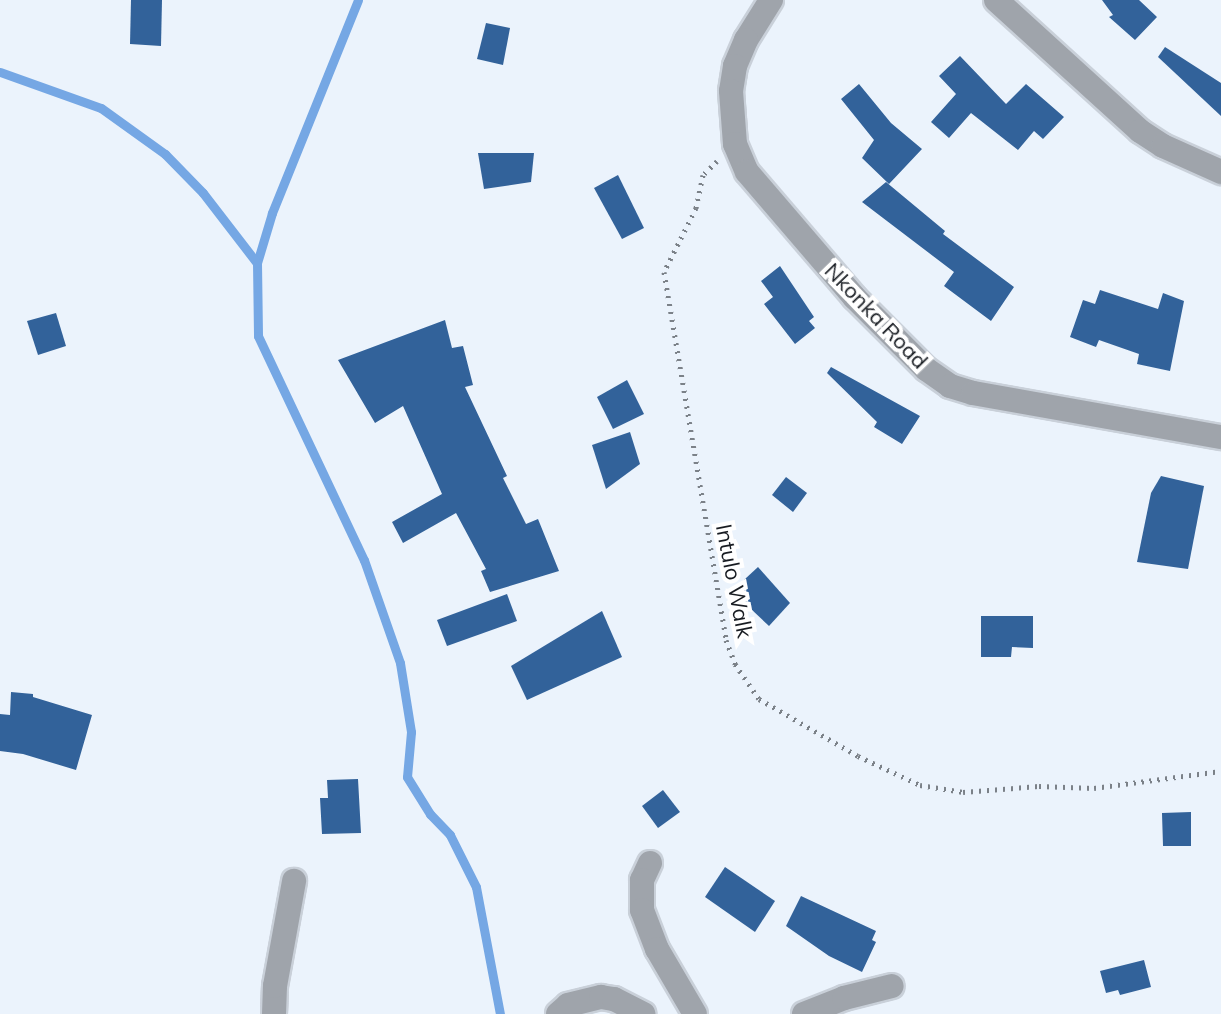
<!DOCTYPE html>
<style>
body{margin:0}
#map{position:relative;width:1221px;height:1014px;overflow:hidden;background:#ebf3fc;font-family:Mulish,sans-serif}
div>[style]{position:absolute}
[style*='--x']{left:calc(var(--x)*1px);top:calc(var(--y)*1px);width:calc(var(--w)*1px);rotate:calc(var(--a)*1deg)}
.stream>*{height:9px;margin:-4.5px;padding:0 4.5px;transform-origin:4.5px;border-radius:4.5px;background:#75a7e4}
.building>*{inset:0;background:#32629a}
.path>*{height:5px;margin-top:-2.5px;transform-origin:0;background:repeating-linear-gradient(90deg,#7b8188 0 2px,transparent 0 8px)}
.roads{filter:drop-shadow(2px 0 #c9d0d9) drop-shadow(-2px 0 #c9d0d9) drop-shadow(0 2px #c9d0d9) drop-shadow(0 -2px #c9d0d9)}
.street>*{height:24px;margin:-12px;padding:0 12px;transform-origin:12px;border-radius:12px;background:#9fa4ab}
span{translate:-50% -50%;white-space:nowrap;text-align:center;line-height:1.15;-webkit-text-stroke:8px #fff;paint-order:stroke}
.street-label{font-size:22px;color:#171b21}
</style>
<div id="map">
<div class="stream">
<i style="--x:358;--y:0;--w:230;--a:112"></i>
<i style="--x:272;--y:213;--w:52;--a:106.7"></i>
<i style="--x:257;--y:263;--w:73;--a:89.2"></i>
<i style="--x:258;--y:336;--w:248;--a:64.7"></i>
<i style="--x:364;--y:560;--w:109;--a:70.7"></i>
<i style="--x:400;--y:663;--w:70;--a:80.9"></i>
<i style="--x:411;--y:732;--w:45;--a:95.1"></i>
<i style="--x:407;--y:777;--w:44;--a:58.1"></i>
<i style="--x:430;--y:814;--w:29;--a:46"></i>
<i style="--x:450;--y:835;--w:58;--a:63.4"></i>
<i style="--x:476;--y:887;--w:129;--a:79.3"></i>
<i style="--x:0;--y:72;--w:107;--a:19.6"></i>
<i style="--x:101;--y:108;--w:79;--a:35.7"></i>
<i style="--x:165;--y:154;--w:54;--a:45.7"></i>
<i style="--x:203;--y:193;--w:88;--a:52.4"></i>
</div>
<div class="building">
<i style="clip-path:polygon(131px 0,162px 0,161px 46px,130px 44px)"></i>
<i style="clip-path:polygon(1102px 0,1139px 0,1157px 17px,1135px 40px,1109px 17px,1113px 15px)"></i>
<i style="clip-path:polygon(486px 23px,510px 28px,503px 65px,477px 59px)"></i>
<i style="clip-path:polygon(1165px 47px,1221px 83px,1221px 116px,1158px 57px)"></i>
<i style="clip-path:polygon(960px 56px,1006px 104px,1026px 84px,1064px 117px,1043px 139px,1034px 131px,1018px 150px,971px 113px,949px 138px,931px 122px,956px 94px,939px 76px)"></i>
<i style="clip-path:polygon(859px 84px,891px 123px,922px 149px,889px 184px,862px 158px,874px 140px,841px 99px)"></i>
<i style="clip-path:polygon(478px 153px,534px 153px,531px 182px,484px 189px)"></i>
<i style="clip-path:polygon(618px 175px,644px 228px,622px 239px,594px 188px)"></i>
<i style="clip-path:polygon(886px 182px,945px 231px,943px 234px,1014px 287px,991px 321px,944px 286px,954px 272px,862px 202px)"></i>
<i style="clip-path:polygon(780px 266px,814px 317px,809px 321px,815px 328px,795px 344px,764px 304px,773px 297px,761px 281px)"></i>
<i style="clip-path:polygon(1100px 290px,1158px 309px,1163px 293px,1184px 301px,1170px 371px,1137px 364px,1139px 354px,1099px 340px,1096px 347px,1070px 337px,1083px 300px,1095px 304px)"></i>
<i style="clip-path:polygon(56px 313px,66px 346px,38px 355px,27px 321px)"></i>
<i style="clip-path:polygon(445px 320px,452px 348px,463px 346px,473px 385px,465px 387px,507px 476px,503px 478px,526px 524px,538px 519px,559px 571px,490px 592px,481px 571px,486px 569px,456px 513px,403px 543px,392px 522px,442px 494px,403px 406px,375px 423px,338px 360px)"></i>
<i style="clip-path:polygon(831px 367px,920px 416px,902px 444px,874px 427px,877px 422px,827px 373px)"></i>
<i style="clip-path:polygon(627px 380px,644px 414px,613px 429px,597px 397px)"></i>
<i style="clip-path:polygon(630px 432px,640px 464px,606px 489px,592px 445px)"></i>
<i style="clip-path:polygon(1161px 476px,1204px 486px,1188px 569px,1137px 562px,1151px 493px)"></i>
<i style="clip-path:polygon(786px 477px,807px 493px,793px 512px,772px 495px)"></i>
<i style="clip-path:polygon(758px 567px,790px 603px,769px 626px,732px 591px)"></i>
<i style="clip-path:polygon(507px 594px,517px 621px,447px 646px,437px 620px)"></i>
<i style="clip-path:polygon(602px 611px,622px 657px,527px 700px,511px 666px)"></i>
<i style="clip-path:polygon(981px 616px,1033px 616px,1033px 648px,1012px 647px,1011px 657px,981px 657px)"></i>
<i style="clip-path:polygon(11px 692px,33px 694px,33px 697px,92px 715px,76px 770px,23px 754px,0 751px,0 714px,10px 715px)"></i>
<i style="clip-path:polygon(358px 779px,361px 833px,322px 834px,320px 798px,328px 798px,327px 780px)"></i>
<i style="clip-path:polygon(663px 790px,680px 812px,658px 828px,642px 806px)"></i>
<i style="clip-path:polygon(1191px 812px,1191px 846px,1163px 846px,1162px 813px)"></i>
<i style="clip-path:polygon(725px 867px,775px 901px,755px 932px,705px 897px)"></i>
<i style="clip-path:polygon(801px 896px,876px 931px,872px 940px,876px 942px,862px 972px,829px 956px,786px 926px)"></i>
<i style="clip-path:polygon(1144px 960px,1151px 987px,1120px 995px,1118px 990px,1106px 993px,1100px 971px)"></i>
</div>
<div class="path">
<i style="--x:717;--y:161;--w:20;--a:135"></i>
<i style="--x:703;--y:175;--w:34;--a:102"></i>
<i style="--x:696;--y:208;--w:72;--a:116.6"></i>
<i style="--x:664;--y:272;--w:373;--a:80.4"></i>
<i style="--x:726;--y:640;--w:26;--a:69"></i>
<i style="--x:735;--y:664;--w:42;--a:55.6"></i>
<i style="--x:759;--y:699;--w:114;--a:29.9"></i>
<i style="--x:858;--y:756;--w:68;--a:25.1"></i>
<i style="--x:920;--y:785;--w:44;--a:9.2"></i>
<i style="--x:963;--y:792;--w:76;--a:-4.5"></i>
<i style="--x:1039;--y:786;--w:55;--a:2.1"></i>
<i style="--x:1094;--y:788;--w:128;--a:-7.6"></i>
</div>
<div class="roads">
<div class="street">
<i style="--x:771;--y:0;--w:47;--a:122"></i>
<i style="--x:746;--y:40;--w:28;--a:113"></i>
<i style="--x:735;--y:66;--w:25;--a:99"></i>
<i style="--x:731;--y:91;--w:53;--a:85.7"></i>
<i style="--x:735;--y:144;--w:30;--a:67"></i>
<i style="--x:747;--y:172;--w:165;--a:49.4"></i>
<i style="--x:854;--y:297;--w:102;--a:45"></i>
<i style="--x:926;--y:369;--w:29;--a:35"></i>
<i style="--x:950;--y:386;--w:24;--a:17"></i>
<i style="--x:973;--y:393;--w:252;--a:10.1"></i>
<i style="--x:996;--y:0;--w:195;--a:42.3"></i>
<i style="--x:1140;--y:131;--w:27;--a:33"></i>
<i style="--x:1163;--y:146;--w:64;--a:24.1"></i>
<i style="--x:650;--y:863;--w:19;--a:115"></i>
<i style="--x:642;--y:880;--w:30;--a:90"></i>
<i style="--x:642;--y:910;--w:42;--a:69"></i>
<i style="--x:657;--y:949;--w:75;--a:59.7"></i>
<i style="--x:274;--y:1014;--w:28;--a:-88"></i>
<i style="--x:275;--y:986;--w:107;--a:-79.7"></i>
<i style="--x:558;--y:1014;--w:13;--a:-42"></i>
<i style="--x:568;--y:1005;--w:34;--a:-14"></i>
<i style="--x:601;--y:997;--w:13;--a:9"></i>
<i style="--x:614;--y:999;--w:33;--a:27"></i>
<i style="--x:804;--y:1014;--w:43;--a:-21.8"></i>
<i style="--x:844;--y:998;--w:49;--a:-14"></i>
</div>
</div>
<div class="street-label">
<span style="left:876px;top:316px;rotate:46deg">Nkonka Road</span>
<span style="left:734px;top:581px;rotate:79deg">Intulo Walk</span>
</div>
</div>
